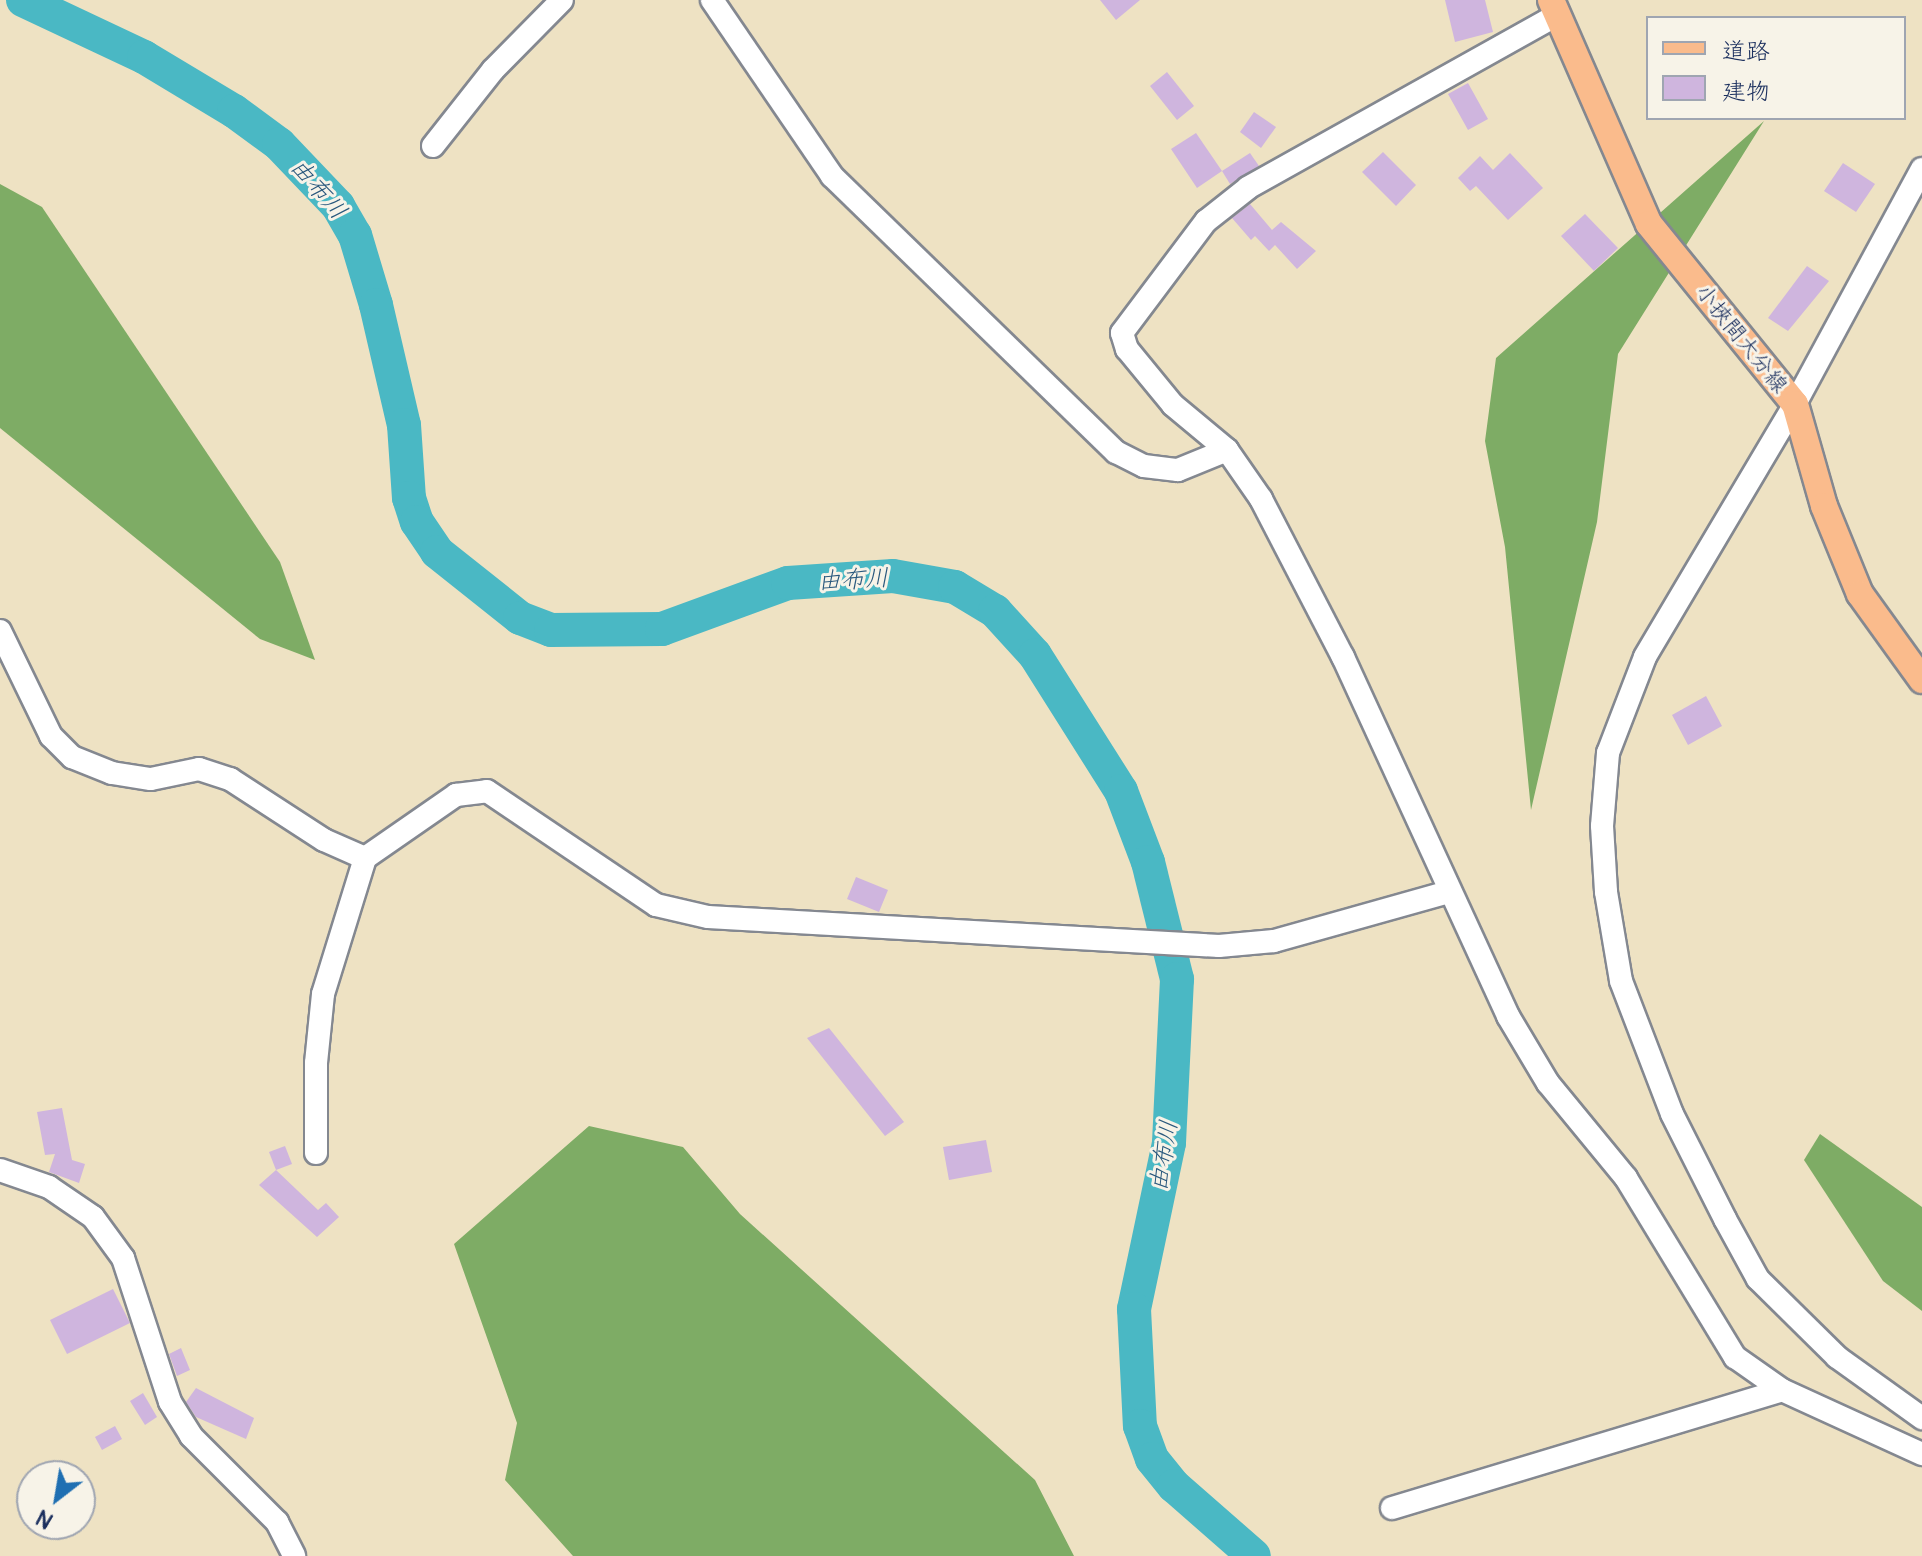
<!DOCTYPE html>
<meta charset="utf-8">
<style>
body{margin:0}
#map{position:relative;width:1922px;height:1556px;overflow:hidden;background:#eee2c3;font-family:Pangolin,"Klee One",sans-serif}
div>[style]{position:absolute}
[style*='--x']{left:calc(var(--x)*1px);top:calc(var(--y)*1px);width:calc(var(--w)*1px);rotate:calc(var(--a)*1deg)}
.forest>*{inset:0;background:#7eac65}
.river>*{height:34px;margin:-17px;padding:0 17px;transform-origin:17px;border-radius:17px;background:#4ab8c4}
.building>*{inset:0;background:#cfb5de}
.roads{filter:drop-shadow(2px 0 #848890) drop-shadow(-2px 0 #848890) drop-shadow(0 2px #848890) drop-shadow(0 -2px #848890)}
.minor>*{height:22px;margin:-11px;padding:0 11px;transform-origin:11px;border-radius:11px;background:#fff}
.major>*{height:26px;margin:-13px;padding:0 13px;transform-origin:13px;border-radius:13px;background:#fabb8c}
span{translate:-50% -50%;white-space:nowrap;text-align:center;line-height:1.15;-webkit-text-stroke:6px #f7f3e8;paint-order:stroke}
.street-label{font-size:22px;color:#1b2f5e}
.water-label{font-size:24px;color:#29587d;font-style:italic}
.legend{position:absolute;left:1646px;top:16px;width:260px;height:104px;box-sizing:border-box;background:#f7f3e8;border:2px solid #9fa5b1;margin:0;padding:10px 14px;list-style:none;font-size:24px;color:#1b2f5e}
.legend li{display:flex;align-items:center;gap:16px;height:40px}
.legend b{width:40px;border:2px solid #9fa5b1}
.north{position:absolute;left:16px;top:1460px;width:80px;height:80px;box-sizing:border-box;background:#f7f3e8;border:2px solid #9fa5b1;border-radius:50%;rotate:211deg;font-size:22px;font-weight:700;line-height:32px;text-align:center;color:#1b2f5e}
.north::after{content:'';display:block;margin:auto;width:28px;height:36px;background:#1f6fb2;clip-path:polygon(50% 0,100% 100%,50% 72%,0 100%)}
</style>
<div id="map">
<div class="forest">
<i style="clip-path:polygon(1764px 121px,1618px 354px,1597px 522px,1531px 810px,1505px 547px,1485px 441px,1496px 358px)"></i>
<i style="clip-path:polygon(0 184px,42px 207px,280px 562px,315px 660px,260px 639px,0 428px)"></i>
<i style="clip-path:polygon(589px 1126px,683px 1147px,740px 1214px,1035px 1480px,1074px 1556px,573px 1556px,505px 1480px,517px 1423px,454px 1244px)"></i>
<i style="clip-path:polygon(1820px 1134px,1922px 1207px,1922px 1311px,1883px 1281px,1804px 1160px)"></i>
</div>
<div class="river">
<i style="--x:23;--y:0;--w:134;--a:25.2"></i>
<i style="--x:144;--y:57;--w:105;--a:31"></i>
<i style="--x:234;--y:111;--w:56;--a:36.3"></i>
<i style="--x:279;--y:144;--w:86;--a:46.4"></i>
<i style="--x:338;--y:206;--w:34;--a:60"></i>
<i style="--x:355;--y:235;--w:73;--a:73.3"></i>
<i style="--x:376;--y:305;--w:123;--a:76.9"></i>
<i style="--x:404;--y:425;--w:73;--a:86.1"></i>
<i style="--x:409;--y:498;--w:25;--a:72"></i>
<i style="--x:417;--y:522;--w:36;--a:56"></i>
<i style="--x:437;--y:552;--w:106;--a:38.5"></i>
<i style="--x:520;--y:618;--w:33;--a:21"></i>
<i style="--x:551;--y:630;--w:111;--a:-0.5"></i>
<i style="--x:662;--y:629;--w:134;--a:-20.1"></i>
<i style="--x:788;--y:583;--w:105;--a:-3.8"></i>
<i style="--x:893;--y:576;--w:63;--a:10.1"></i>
<i style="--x:955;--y:587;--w:47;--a:31"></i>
<i style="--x:995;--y:611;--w:59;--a:47.7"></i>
<i style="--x:1035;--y:655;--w:161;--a:57.7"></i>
<i style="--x:1121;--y:791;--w:76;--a:69.2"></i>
<i style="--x:1148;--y:862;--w:121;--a:76.1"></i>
<i style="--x:1177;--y:979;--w:164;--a:92.8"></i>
<i style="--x:1169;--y:1143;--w:170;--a:101.9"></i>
<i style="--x:1134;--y:1309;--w:117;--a:87.1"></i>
<i style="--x:1140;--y:1426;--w:35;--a:70"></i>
<i style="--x:1152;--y:1459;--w:35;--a:51"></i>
<i style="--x:1174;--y:1486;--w:106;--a:41.2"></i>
</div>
<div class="building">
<i style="clip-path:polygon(1100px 0,1140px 0,1116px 20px)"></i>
<i style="clip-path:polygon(1445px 0,1485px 0,1493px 32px,1455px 42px)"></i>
<i style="clip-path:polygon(1167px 72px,1194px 106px,1177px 120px,1150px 86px)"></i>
<i style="clip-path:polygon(1468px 83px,1488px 119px,1468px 130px,1448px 94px)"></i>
<i style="clip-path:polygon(1254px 112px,1276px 127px,1261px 148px,1240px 132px)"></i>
<i style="clip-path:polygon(1196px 133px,1222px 171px,1197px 188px,1171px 149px)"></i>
<i style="clip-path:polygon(1383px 152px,1416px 185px,1396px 206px,1362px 172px)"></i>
<i style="clip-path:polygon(1250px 153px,1259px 166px,1230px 184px,1222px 171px)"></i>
<i style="clip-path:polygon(1510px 153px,1543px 188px,1508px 220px,1476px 186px,1470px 191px,1458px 178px,1480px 156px,1493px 170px)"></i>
<i style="clip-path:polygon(1843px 163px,1875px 184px,1856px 212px,1824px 191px)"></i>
<i style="clip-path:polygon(1250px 204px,1272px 230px,1281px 222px,1316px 251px,1297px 269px,1275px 245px,1269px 251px,1255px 236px,1251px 240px,1232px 218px)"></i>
<i style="clip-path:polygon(1585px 214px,1618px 248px,1594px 271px,1561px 236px)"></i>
<i style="clip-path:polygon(1807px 266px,1829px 281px,1788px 331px,1768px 318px)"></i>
<i style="clip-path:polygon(1706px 696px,1722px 726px,1688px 745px,1672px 715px)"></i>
<i style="clip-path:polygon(856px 877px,888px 890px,879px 912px,847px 899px)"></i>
<i style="clip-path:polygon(829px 1028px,904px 1122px,885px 1136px,807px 1038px)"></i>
<i style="clip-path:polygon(62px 1108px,72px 1160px,85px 1164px,79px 1183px,49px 1172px,55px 1154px,45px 1155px,37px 1112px)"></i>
<i style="clip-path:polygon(986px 1140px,992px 1172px,949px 1180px,943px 1147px)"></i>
<i style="clip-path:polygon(285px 1146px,292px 1164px,276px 1170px,269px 1152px)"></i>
<i style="clip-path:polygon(276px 1170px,318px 1210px,326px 1203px,339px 1217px,317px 1237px,259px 1185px)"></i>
<i style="clip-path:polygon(113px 1289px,130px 1323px,67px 1354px,50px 1320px)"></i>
<i style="clip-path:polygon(181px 1348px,190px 1370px,177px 1376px,169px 1354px)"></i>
<i style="clip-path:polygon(196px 1388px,254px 1418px,246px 1439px,196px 1417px,186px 1402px)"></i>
<i style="clip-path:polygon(143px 1393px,157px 1417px,145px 1425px,130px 1401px)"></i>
<i style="clip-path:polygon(115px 1426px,122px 1439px,102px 1450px,95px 1437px)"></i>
</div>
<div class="roads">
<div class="minor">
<i style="--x:712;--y:0;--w:213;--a:55.7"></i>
<i style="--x:832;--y:176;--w:396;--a:44.2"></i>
<i style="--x:1116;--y:452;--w:31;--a:27"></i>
<i style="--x:1144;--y:466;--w:34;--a:7"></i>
<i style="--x:1178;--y:470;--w:53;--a:-22.2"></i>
<i style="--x:1557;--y:15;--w:354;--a:150.8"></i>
<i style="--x:1248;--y:188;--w:53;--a:141.8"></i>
<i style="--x:1206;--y:221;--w:140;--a:126.9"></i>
<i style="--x:1122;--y:333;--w:17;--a:73"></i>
<i style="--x:1127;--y:349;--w:72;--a:50.6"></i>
<i style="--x:1173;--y:405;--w:70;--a:39.8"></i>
<i style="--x:1227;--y:450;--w:60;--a:55.2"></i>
<i style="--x:1261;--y:499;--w:178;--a:62.6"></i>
<i style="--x:1343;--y:657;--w:395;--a:65.3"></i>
<i style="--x:1508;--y:1016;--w:78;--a:59.2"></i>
<i style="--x:1548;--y:1083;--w:123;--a:50.6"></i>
<i style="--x:1626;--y:1178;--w:210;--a:58.7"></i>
<i style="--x:1735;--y:1357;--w:57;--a:35.1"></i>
<i style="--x:1782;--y:1390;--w:154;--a:24.6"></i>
<i style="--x:433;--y:146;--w:97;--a:-51.7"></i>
<i style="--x:493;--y:70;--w:98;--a:-45.4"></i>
<i style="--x:1922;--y:169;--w:267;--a:118.4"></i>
<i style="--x:1795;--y:404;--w:294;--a:120.7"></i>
<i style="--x:1645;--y:657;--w:103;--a:111.1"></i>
<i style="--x:1608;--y:753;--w:73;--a:94.7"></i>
<i style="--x:1602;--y:826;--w:66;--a:86.5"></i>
<i style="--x:1606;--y:892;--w:90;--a:80.4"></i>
<i style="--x:1621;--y:981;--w:142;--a:69"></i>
<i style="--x:1672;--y:1114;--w:118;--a:63.2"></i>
<i style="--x:1725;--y:1219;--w:68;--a:61.2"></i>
<i style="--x:1758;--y:1279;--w:111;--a:44.6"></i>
<i style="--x:1837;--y:1357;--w:105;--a:35.7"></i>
<i style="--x:0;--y:631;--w:117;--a:64.1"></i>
<i style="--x:51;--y:736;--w:30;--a:45"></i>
<i style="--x:72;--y:757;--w:43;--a:21.8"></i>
<i style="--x:112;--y:773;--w:39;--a:9"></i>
<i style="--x:151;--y:779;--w:49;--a:-11.8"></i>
<i style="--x:199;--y:769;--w:33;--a:18"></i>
<i style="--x:230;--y:779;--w:112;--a:33"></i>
<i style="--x:324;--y:840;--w:45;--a:23.7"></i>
<i style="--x:316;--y:1153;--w:90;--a:-90"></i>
<i style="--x:316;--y:1063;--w:69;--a:-84.2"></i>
<i style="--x:323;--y:994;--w:142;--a:-72.8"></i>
<i style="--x:365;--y:858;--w:111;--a:-34.7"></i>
<i style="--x:456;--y:795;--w:31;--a:-7"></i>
<i style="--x:487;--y:791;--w:204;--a:34"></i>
<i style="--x:656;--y:905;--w:53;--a:13"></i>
<i style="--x:708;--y:917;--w:512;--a:3.25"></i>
<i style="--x:1219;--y:946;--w:55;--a:-5.2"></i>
<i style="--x:1274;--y:941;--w:181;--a:-15.7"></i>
<i style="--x:0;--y:1170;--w:52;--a:19.1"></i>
<i style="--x:49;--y:1187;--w:53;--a:34.3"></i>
<i style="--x:93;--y:1217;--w:51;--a:53.8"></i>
<i style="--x:123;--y:1258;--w:151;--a:71.9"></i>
<i style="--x:170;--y:1402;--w:40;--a:58"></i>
<i style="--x:191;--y:1436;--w:122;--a:45"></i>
<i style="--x:277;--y:1522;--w:38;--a:63"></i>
<i style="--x:1392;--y:1508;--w:407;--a:-16.8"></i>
</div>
<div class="major">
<i style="--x:1551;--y:0;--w:244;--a:66.4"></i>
<i style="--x:1649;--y:224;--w:232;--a:51"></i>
<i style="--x:1795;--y:404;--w:106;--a:74.1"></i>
<i style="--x:1824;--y:506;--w:95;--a:67.8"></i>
<i style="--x:1860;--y:594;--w:106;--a:54.2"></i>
</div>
</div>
<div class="street-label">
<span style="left:1741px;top:339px;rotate:51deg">小挾間大分線</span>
</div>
<div class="water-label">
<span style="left:318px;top:189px;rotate:49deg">由布川</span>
<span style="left:853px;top:580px;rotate:-3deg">由布川</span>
<span style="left:1164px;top:1156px;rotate:-81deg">由布川</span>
</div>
<ul class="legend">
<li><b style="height:10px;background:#fabb8c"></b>道路</li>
<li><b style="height:22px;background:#cfb5de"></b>建物</li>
</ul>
<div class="north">N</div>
</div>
